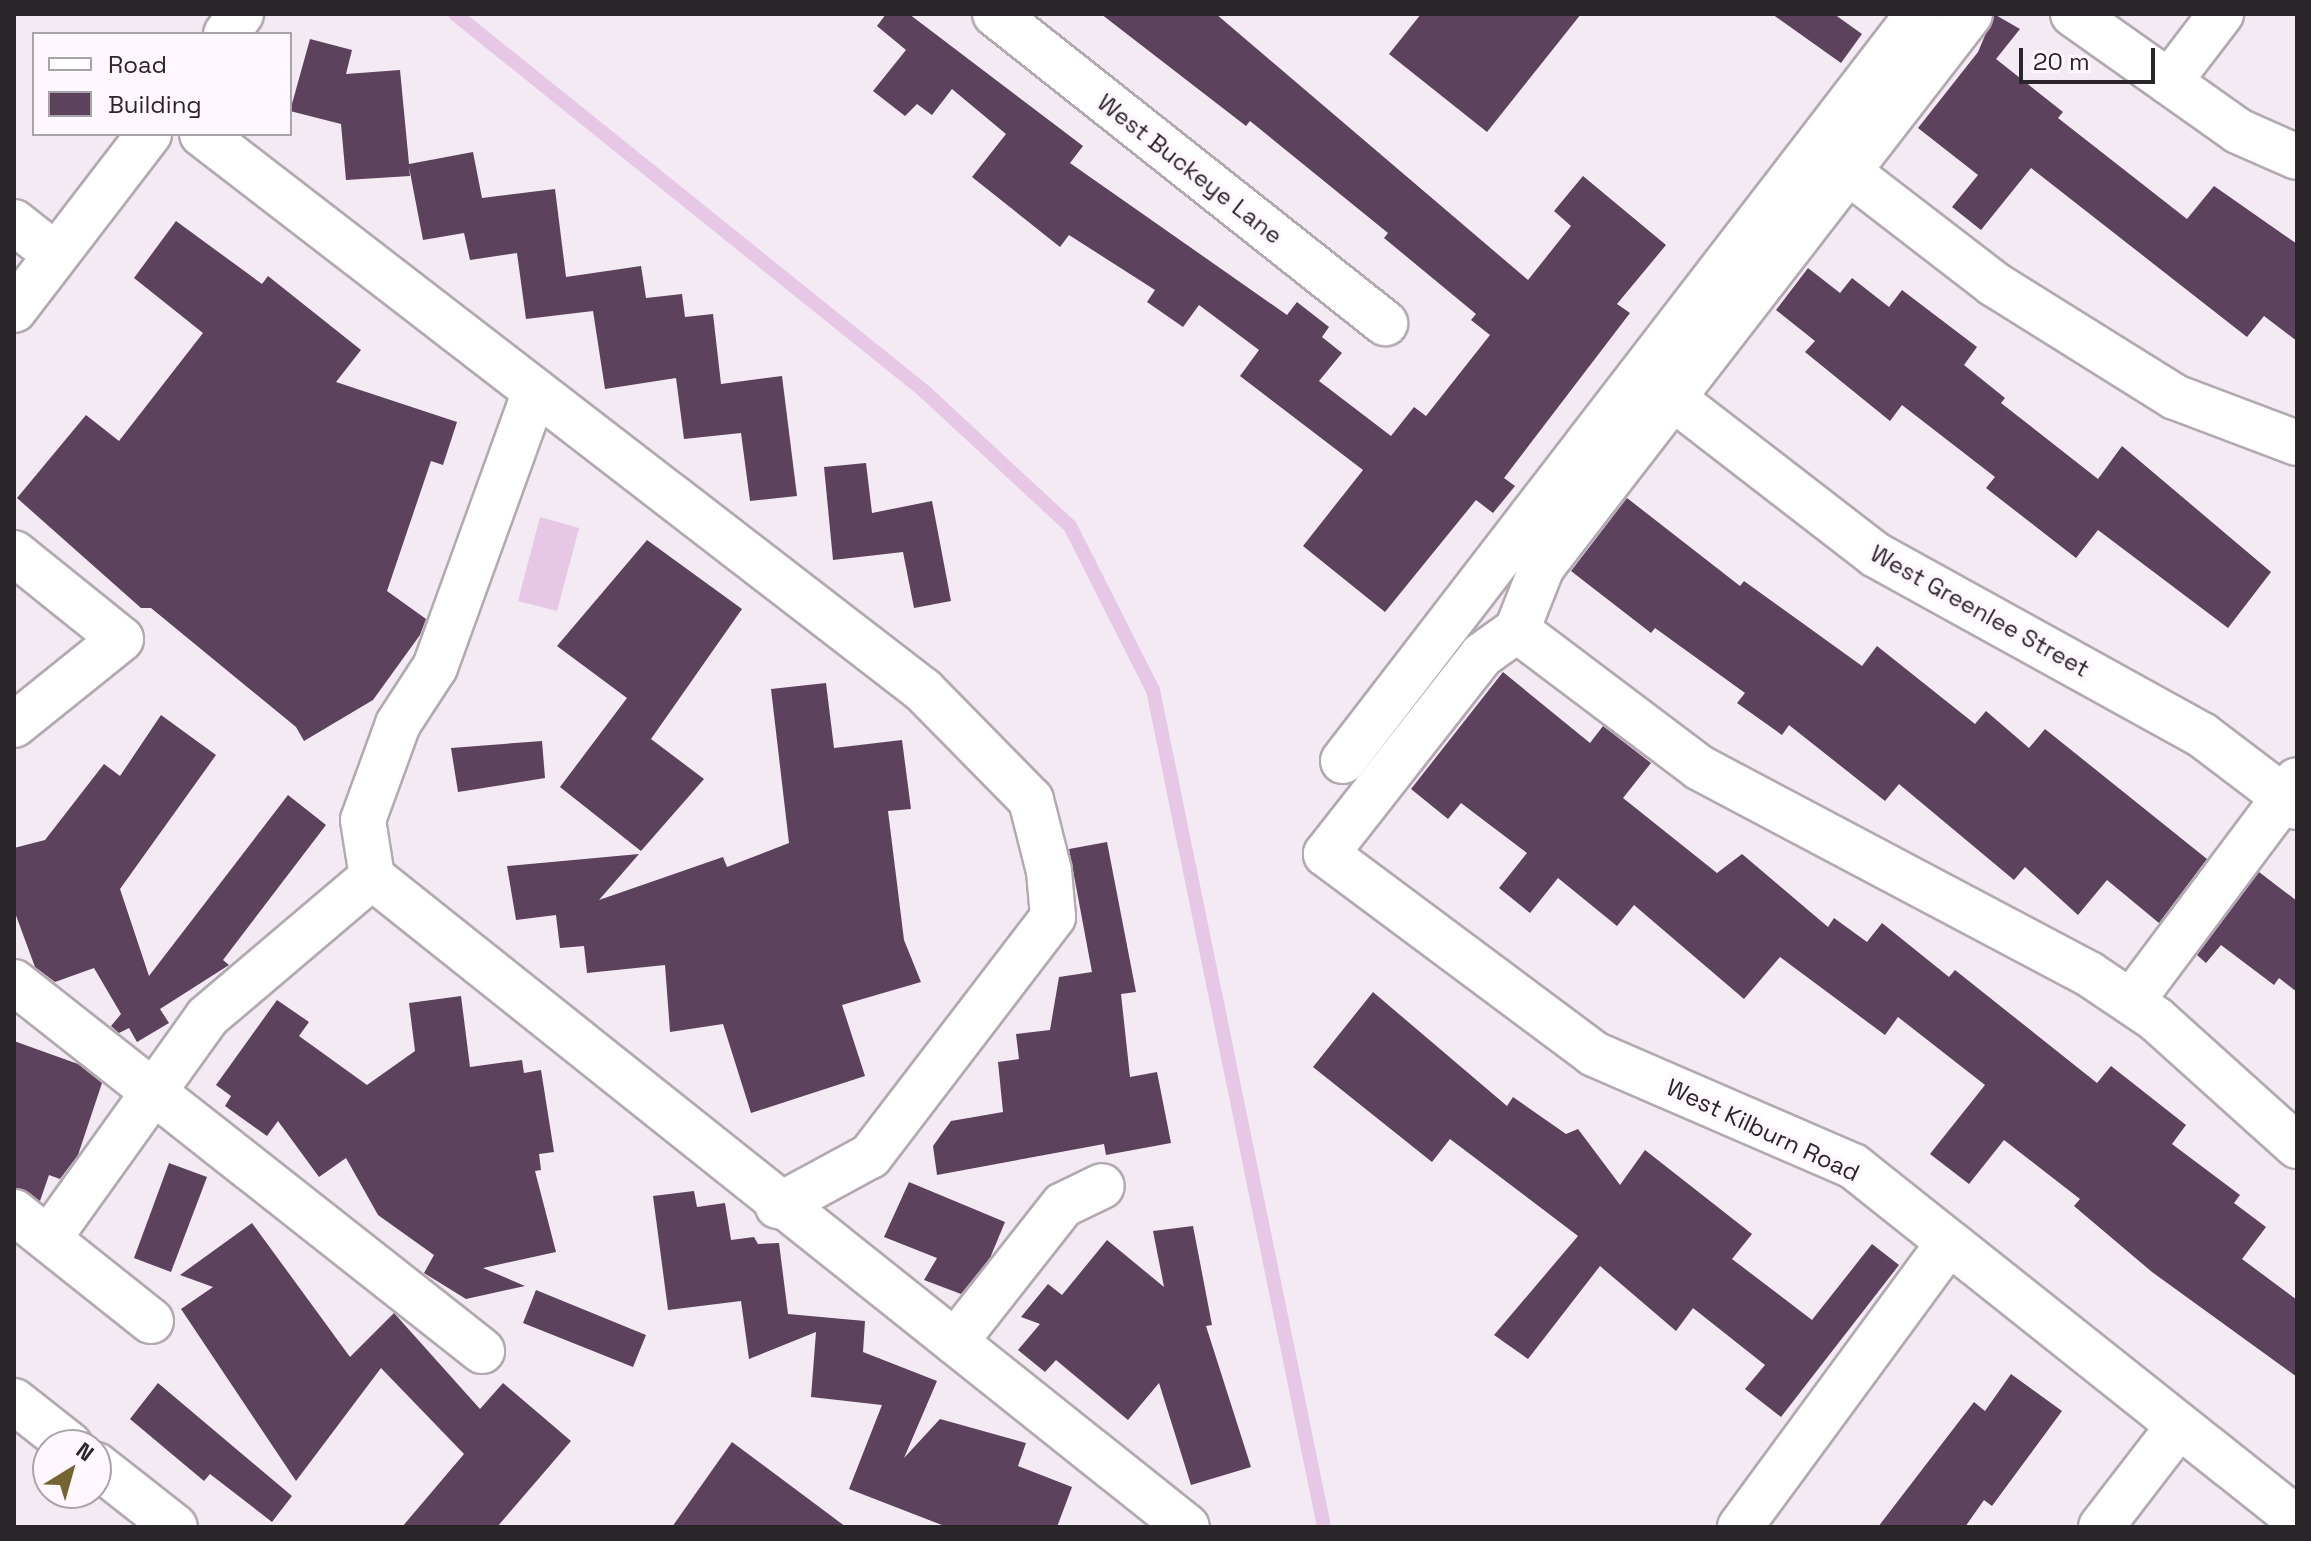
<!DOCTYPE html>
<style>
body{margin:0}
#map{position:relative;width:2311px;height:1541px;overflow:hidden;background:#f3eaf3;font-family:"Space Grotesk",sans-serif}
div>[style]{position:absolute}
[style*='--x']{left:calc(var(--x)*1px);top:calc(var(--y)*1px);width:calc(var(--w)*1px);rotate:calc(var(--a)*1deg)}
.water>*{inset:0;background:#e7c7e6}
.stream>*{height:14px;margin:-7px;padding:0 7px;transform-origin:7px;border-radius:7px;background:#e7c7e6}
.building>*{inset:0;background:#5c425c}
.roads{filter:drop-shadow(2px 0 #b2a9b1) drop-shadow(-2px 0 #b2a9b1) drop-shadow(0 2px #b2a9b1) drop-shadow(0 -2px #b2a9b1)}
.minor>*{height:44px;margin:-22px;padding:0 22px;transform-origin:22px;border-radius:22px;background:#fff}
span{translate:-50% -50%;white-space:nowrap;text-align:center;line-height:1.15;-webkit-text-stroke:8px #fef8fe;paint-order:stroke}
.street-label{font-size:24px;color:#292529}
.frame{position:absolute;inset:0;border:16px solid #292529;pointer-events:none}
.legend{position:absolute;left:32px;top:32px;width:260px;height:104px;box-sizing:border-box;background:#fef8fe;border:2px solid #a9a4a9;margin:0;padding:10px 14px;list-style:none;font-size:24px;color:#292529}
.legend li{display:flex;align-items:center;gap:16px;height:40px}
.legend b{width:40px;border:2px solid #a9a4a9}
.north{position:absolute;left:32px;top:1429px;width:80px;height:80px;box-sizing:border-box;background:#fef8fe;border:2px solid #a9a4a9;border-radius:50%;rotate:37deg;font-size:22px;font-weight:700;line-height:32px;text-align:center;color:#292529}
.north::after{content:'';display:block;margin:auto;width:28px;height:36px;background:#756331;clip-path:polygon(50% 0,100% 100%,50% 72%,0 100%)}
.scale{position:absolute;left:2019px;top:48px;width:136px;height:36px;box-sizing:border-box;border:4px solid #292529;border-top:0;padding-left:10px;font-size:24px;line-height:28px;white-space:nowrap;color:#292529;-webkit-text-stroke:6px #fef8fe;paint-order:stroke}
</style>
<div id="map">
<div class="water">
<i style="clip-path:polygon(540px 517px,579px 528px,557px 611px,518px 601px)"></i>
</div>
<div class="stream">
<i style="--x:455;--y:14;--w:602;--a:38.79"></i>
<i style="--x:924;--y:391;--w:199;--a:42.8"></i>
<i style="--x:1070;--y:526;--w:184;--a:63.2"></i>
<i style="--x:1153;--y:690;--w:854;--a:78.45"></i>
</div>
<div class="building">
<i style="clip-path:polygon(886px 14px,909px 14px,1083px 146px,1070px 163px,1287px 315px,1297px 302px,1329px 327px,1322px 337px,1342px 353px,1319px 381px,1391px 436px,1414px 407px,1426px 416px,1490px 335px,1471px 320px,1476px 314px,1384px 238px,1388px 233px,1250px 121px,1246px 126px,1101px 14px,1216px 14px,1528px 280px,1571px 226px,1554px 211px,1583px 176px,1666px 245px,1617px 304px,1630px 313px,1504px 478px,1515px 486px,1493px 513px,1476px 500px,1385px 612px,1303px 546px,1363px 470px,1240px 376px,1259px 350px,1199px 305px,1183px 327px,1147px 302px,1155px 290px,1069px 235px,1060px 247px,972px 177px,1006px 134px,952px 89px,932px 115px,917px 104px,905px 116px,873px 91px,906px 50px,877px 26px)"></i>
<i style="clip-path:polygon(1421px 14px,1581px 14px,1487px 132px,1389px 54px)"></i>
<i style="clip-path:polygon(1772px 14px,1834px 14px,1862px 34px,1841px 63px)"></i>
<i style="clip-path:polygon(1994px 14px,2020px 29px,1996px 59px,2063px 112px,2058px 118px,2187px 219px,2214px 186px,2297px 244px,2297px 341px,2264px 316px,2247px 337px,2031px 168px,1981px 230px,1952px 207px,1978px 175px,1918px 128px,1978px 52px)"></i>
<i style="clip-path:polygon(310px 39px,352px 50px,346px 74px,400px 70px,409px 164px,473px 152px,482px 198px,555px 189px,566px 277px,641px 266px,646px 298px,682px 294px,685px 317px,713px 314px,721px 384px,782px 376px,797px 496px,750px 501px,741px 433px,684px 439px,676px 378px,605px 389px,593px 311px,526px 319px,517px 253px,470px 260px,464px 233px,423px 240px,409px 167px,410px 176px,346px 180px,341px 124px,290px 111px)"></i>
<i style="clip-path:polygon(176px 221px,262px 284px,268px 276px,361px 350px,336px 382px,457px 422px,443px 465px,431px 461px,387px 591px,426px 619px,420px 635px,373px 700px,304px 741px,296px 727px,151px 608px,141px 608px,17px 498px,86px 415px,119px 441px,203px 333px,134px 278px)"></i>
<i style="clip-path:polygon(1808px 268px,1840px 293px,1852px 278px,1889px 307px,1902px 290px,1977px 347px,1964px 365px,2005px 398px,2001px 403px,2098px 479px,2122px 446px,2271px 572px,2228px 628px,2098px 530px,2076px 558px,1986px 488px,1995px 477px,1902px 405px,1890px 421px,1805px 352px,1815px 341px,1776px 310px)"></i>
<i style="clip-path:polygon(866px 463px,872px 513px,932px 501px,951px 601px,914px 608px,903px 552px,833px 560px,824px 467px)"></i>
<i style="clip-path:polygon(1627px 498px,1740px 586px,1744px 581px,1862px 666px,1877px 646px,1975px 724px,1986px 711px,2029px 748px,2045px 729px,2207px 859px,2159px 923px,2107px 880px,2078px 915px,2025px 867px,2014px 880px,1899px 784px,1885px 801px,1789px 725px,1782px 735px,1737px 703px,1745px 693px,1655px 628px,1651px 633px,1571px 571px)"></i>
<i style="clip-path:polygon(647px 540px,742px 609px,651px 739px,704px 779px,641px 851px,560px 787px,627px 698px,557px 646px)"></i>
<i style="clip-path:polygon(1503px 672px,1590px 743px,1603px 726px,1651px 763px,1623px 798px,1717px 873px,1742px 854px,1828px 927px,1834px 918px,1867px 942px,1882px 923px,1949px 977px,1955px 970px,2097px 1083px,2111px 1066px,2186px 1125px,2172px 1144px,2240px 1195px,2234px 1203px,2266px 1227px,2242px 1259px,2297px 1300px,2297px 1377px,2152px 1272px,2074px 1206px,2080px 1199px,2004px 1140px,1969px 1184px,1930px 1154px,1985px 1085px,1898px 1017px,1885px 1035px,1780px 957px,1744px 999px,1634px 905px,1617px 926px,1558px 878px,1530px 913px,1499px 888px,1527px 853px,1461px 803px,1448px 819px,1411px 789px)"></i>
<i style="clip-path:polygon(826px 683px,834px 748px,902px 740px,911px 809px,888px 811px,904px 940px,921px 982px,842px 1005px,865px 1076px,751px 1113px,723px 1024px,670px 1032px,665px 965px,587px 973px,584px 946px,560px 948px,556px 915px,516px 920px,507px 866px,639px 854px,599px 900px,723px 857px,727px 867px,789px 843px,771px 689px)"></i>
<i style="clip-path:polygon(161px 715px,216px 755px,120px 889px,149px 976px,288px 795px,326px 825px,223px 960px,229px 965px,160px 1009px,169px 1023px,137px 1042px,129px 1028px,119px 1033px,111px 1026px,121px 1014px,94px 968px,55px 982px,35px 967px,14px 910px,14px 848px,45px 840px,104px 764px,120px 776px)"></i>
<i style="clip-path:polygon(542px 741px,545px 778px,458px 792px,451px 748px)"></i>
<i style="clip-path:polygon(1107px 842px,1136px 992px,1121px 994px,1130px 1077px,1157px 1072px,1171px 1143px,1106px 1155px,1104px 1144px,937px 1175px,933px 1146px,951px 1121px,1003px 1112px,998px 1062px,1019px 1059px,1016px 1034px,1050px 1030px,1059px 977px,1092px 972px,1069px 849px)"></i>
<i style="clip-path:polygon(2259px 872px,2297px 901px,2297px 992px,2279px 978px,2274px 985px,2221px 945px,2206px 963px,2197px 955px)"></i>
<i style="clip-path:polygon(1373px 992px,1507px 1106px,1513px 1097px,1566px 1134px,1578px 1129px,1620px 1185px,1645px 1150px,1752px 1234px,1732px 1259px,1812px 1320px,1872px 1244px,1899px 1265px,1781px 1417px,1745px 1389px,1765px 1365px,1693px 1308px,1676px 1331px,1600px 1266px,1528px 1359px,1494px 1335px,1578px 1236px,1450px 1139px,1432px 1162px,1313px 1067px)"></i>
<i style="clip-path:polygon(461px 996px,470px 1067px,522px 1060px,524px 1073px,541px 1070px,554px 1152px,539px 1154px,541px 1170px,535px 1171px,556px 1252px,483px 1268px,525px 1286px,466px 1299px,424px 1273px,434px 1255px,378px 1215px,346px 1158px,319px 1177px,278px 1121px,267px 1136px,225px 1106px,231px 1096px,216px 1085px,277px 1000px,309px 1022px,299px 1036px,367px 1085px,415px 1051px,409px 1003px)"></i>
<i style="clip-path:polygon(14px 1041px,78px 1064px,102px 1083px,78px 1155px,60px 1179px,49px 1175px,40px 1201px,14px 1188px)"></i>
<i style="clip-path:polygon(169px 1163px,207px 1177px,171px 1272px,134px 1258px)"></i>
<i style="clip-path:polygon(909px 1182px,1005px 1222px,990px 1258px,961px 1294px,924px 1280px,937px 1258px,884px 1237px)"></i>
<i style="clip-path:polygon(694px 1191px,697px 1207px,725px 1203px,731px 1240px,754px 1237px,758px 1244px,779px 1243px,788px 1314px,865px 1321px,863px 1352px,937px 1381px,904px 1458px,940px 1419px,1026px 1443px,1018px 1466px,1072px 1487px,1057px 1527px,947px 1527px,849px 1489px,882px 1405px,811px 1397px,816px 1332px,749px 1359px,741px 1301px,668px 1310px,653px 1196px)"></i>
<i style="clip-path:polygon(252px 1223px,350px 1357px,394px 1313px,480px 1409px,503px 1383px,571px 1441px,497px 1527px,402px 1527px,464px 1454px,381px 1368px,296px 1481px,181px 1309px,213px 1287px,180px 1275px)"></i>
<i style="clip-path:polygon(1193px 1226px,1212px 1325px,1206px 1326px,1251px 1467px,1191px 1485px,1159px 1383px,1128px 1420px,1056px 1360px,1045px 1372px,1018px 1350px,1040px 1324px,1021px 1317px,1048px 1284px,1062px 1295px,1107px 1240px,1164px 1287px,1153px 1231px)"></i>
<i style="clip-path:polygon(536px 1290px,646px 1335px,633px 1367px,523px 1323px)"></i>
<i style="clip-path:polygon(2011px 1374px,2062px 1411px,1992px 1506px,1984px 1500px,1965px 1527px,1878px 1527px,1974px 1402px,1985px 1411px)"></i>
<i style="clip-path:polygon(158px 1383px,292px 1496px,272px 1522px,210px 1474px,204px 1481px,130px 1419px)"></i>
<i style="clip-path:polygon(732px 1442px,846px 1527px,672px 1527px)"></i>
</div>
<div class="roads">
<div class="minor">
<i style="--x:995;--y:14;--w:498;--a:38.4"></i>
<i style="--x:2073;--y:14;--w:202;--a:35.3"></i>
<i style="--x:2238;--y:131;--w:64;--a:23.8"></i>
<i style="--x:226;--y:34;--w:25;--a:-53"></i>
<i style="--x:2169;--y:82;--w:86;--a:-52.6"></i>
<i style="--x:202;--y:134;--w:910;--a:37.64"></i>
<i style="--x:923;--y:690;--w:154;--a:45.5"></i>
<i style="--x:1031;--y:800;--w:73;--a:75.8"></i>
<i style="--x:1049;--y:871;--w:46;--a:85"></i>
<i style="--x:1053;--y:917;--w:301;--a:127.4"></i>
<i style="--x:870;--y:1156;--w:105;--a:151.5"></i>
<i style="--x:1850;--y:173;--w:182;--a:37.6"></i>
<i style="--x:1994;--y:284;--w:213;--a:32"></i>
<i style="--x:2175;--y:397;--w:130;--a:20.7"></i>
<i style="--x:14;--y:222;--w:53;--a:38.2"></i>
<i style="--x:14;--y:310;--w:222;--a:-52.5"></i>
<i style="--x:535;--y:391;--w:294;--a:109.9"></i>
<i style="--x:435;--y:667;--w:68;--a:123"></i>
<i style="--x:398;--y:724;--w:102;--a:110"></i>
<i style="--x:363;--y:820;--w:58;--a:81"></i>
<i style="--x:372;--y:877;--w:1042;--a:38.57"></i>
<i style="--x:1674;--y:399;--w:255;--a:37.7"></i>
<i style="--x:1876;--y:555;--w:372;--a:28.9"></i>
<i style="--x:2202;--y:735;--w:119;--a:37.2"></i>
<i style="--x:14;--y:553;--w:137;--a:38.8"></i>
<i style="--x:121;--y:639;--w:137;--a:141.2"></i>
<i style="--x:1517;--y:630;--w:68;--a:-68.4"></i>
<i style="--x:1542;--y:567;--w:699;--a:-52.26"></i>
<i style="--x:1343;--y:761;--w:943;--a:-52.41"></i>
<i style="--x:14;--y:982;--w:596;--a:38.25"></i>
<i style="--x:2131;--y:1002;--w:277;--a:-53.2"></i>
<i style="--x:2297;--y:1146;--w:190;--a:-138"></i>
<i style="--x:2156;--y:1019;--w:81;--a:-146.1"></i>
<i style="--x:2089;--y:974;--w:440;--a:-152.1"></i>
<i style="--x:1700;--y:768;--w:229;--a:-143"></i>
<i style="--x:1517;--y:630;--w:43;--a:144.5"></i>
<i style="--x:1482;--y:655;--w:253;--a:128.1"></i>
<i style="--x:1326;--y:854;--w:334;--a:36.7"></i>
<i style="--x:1594;--y:1054;--w:282;--a:23.4"></i>
<i style="--x:1853;--y:1166;--w:567;--a:38.49"></i>
<i style="--x:14;--y:1212;--w:175;--a:38.5"></i>
<i style="--x:49;--y:1238;--w:272;--a:-54.4"></i>
<i style="--x:207;--y:1017;--w:216;--a:-40.3"></i>
<i style="--x:955;--y:1342;--w:174;--a:-51.8"></i>
<i style="--x:1063;--y:1205;--w:43;--a:-26"></i>
<i style="--x:14;--y:1401;--w:71;--a:38.2"></i>
<i style="--x:96;--y:1465;--w:100;--a:38.1"></i>
<i style="--x:1740;--y:1527;--w:353;--a:-53.7"></i>
<i style="--x:2101;--y:1527;--w:126;--a:-52.4"></i>
</div>
</div>
<div class="street-label">
<span style="left:1190px;top:169px;rotate:38deg">West Buckeye Lane</span>
<span style="left:1980px;top:611px;rotate:29deg">West Greenlee Street</span>
<span style="left:1763px;top:1130px;rotate:25deg">West Kilburn Road</span>
</div>
<div class="frame"></div>
<ul class="legend">
<li><b style="height:10px;background:#fff"></b>Road</li>
<li><b style="height:22px;background:#5c425c"></b>Building</li>
</ul>
<div class="north">N</div>
<div class="scale">20 m</div>
</div>
